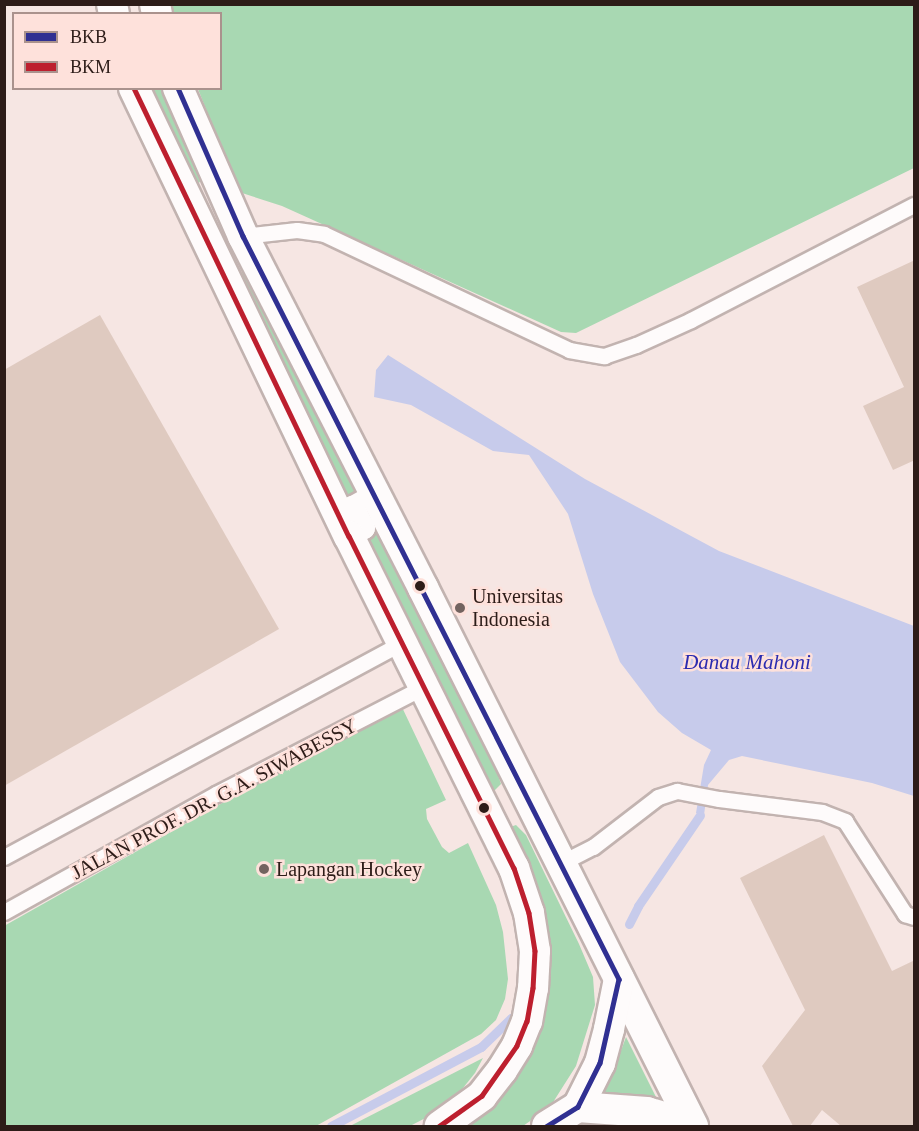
<!DOCTYPE html>
<style>
body{margin:0}
#map{position:relative;width:919px;height:1131px;overflow:hidden;background:#f6e6e3;font-family:"Times New Roman",serif}
div>[style]{position:absolute}
[style*='--x']{left:calc(var(--x)*1px);top:calc(var(--y)*1px);width:calc(var(--w)*1px);rotate:calc(var(--a)*1deg)}
.green>*{inset:0;background:#a8d8b2}
.water>*{inset:0;background:#c7cbeb}
.stream>*{height:9px;margin:-4.5px;padding:0 4.5px;transform-origin:4.5px;border-radius:4.5px;background:#c7cbeb}
.building>*{inset:0;background:#dfcac0}
.roads{filter:drop-shadow(2px 0 #c2b3b0) drop-shadow(-2px 0 #c2b3b0) drop-shadow(0 2px #c2b3b0) drop-shadow(0 -2px #c2b3b0)}
.service>*{height:15px;margin:-7.5px;padding:0 7.5px;transform-origin:7.5px;border-radius:7.5px;background:#fefbfb}
.pedestrian>*{height:22px;margin:-11px;padding:0 11px;transform-origin:11px;border-radius:11px;background:#fefbfb}
.minor>*{height:30px;margin:-15px;padding:0 15px;transform-origin:15px;border-radius:15px;background:#fefbfb}
.bus-1>*{height:4.5px;margin:-2.25px;padding:0 2.25px;transform-origin:2.25px;border-radius:2.25px;background:#303092}
.bus-2>*{height:4.5px;margin:-2.25px;padding:0 2.25px;transform-origin:2.25px;border-radius:2.25px;background:#bd1f2e}
.dots>*{width:16px;height:16px;translate:-50% -50%;box-sizing:border-box;border:3px solid #fee1db;border-radius:50%}
span{translate:-50% -50%;white-space:nowrap;text-align:center;line-height:1.15;-webkit-text-stroke:5px #fee1db;paint-order:stroke}
.poi-label{font-size:20px;color:#2d1c18}
.left{translate:0 -50%;text-align:left}
.street-label{font-size:20px;color:#2d1c18}
.water-label{font-size:21px;color:#2c2cb0;font-style:italic}
.frame{position:absolute;inset:0;border:6px solid #2d1c18;pointer-events:none}
.legend{position:absolute;left:12px;top:12px;width:210px;height:78px;box-sizing:border-box;background:#fee1db;border:2px solid #aa928d;margin:0;padding:8px 10px;list-style:none;font-size:18px;color:#2d1c18}
.legend li{display:flex;align-items:center;gap:12px;height:30px}
.legend b{width:30px;border:2px solid #aa928d}
</style>
<div id="map">
<div class="green">
<i style="clip-path:polygon(166px 5px,914px 5px,914px 168px,576px 333px,561px 332px,282px 206px,242px 193px,228px 165px,198px 89px,220px 88px,220px 14px,169px 13px)"></i>
<i style="clip-path:polygon(148px 89px,163px 89px,202px 178px,199px 183px,195px 185px)"></i>
<i style="clip-path:polygon(242px 273px,249px 276px,495px 766px,501px 784px,494px 791px,488px 790px,236px 276px)"></i>
<i style="clip-path:polygon(400px 703px,446px 800px,426px 809px,427px 819px,442px 847px,449px 853px,468px 843px,496px 905px,503px 932px,508px 979px,505px 999px,496px 1020px,481px 1034px,316px 1126px,5px 1126px,4px 926px)"></i>
<i style="clip-path:polygon(516px 825px,526px 835px,579px 944px,593px 977px,595px 1005px,576px 1066px,550px 1107px,523px 1126px,470px 1126px,512px 1083px,531px 1050px,510px 827px)"></i>
<i style="clip-path:polygon(626px 1037px,657px 1099px,598px 1094px,612px 1075px)"></i>
<i style="clip-path:polygon(483px 1058px,475px 1073px,459px 1093px,439px 1111px,410px 1126px,350px 1126px)"></i>
</div>
<div class="water">
<i style="clip-path:polygon(388px 355px,585px 479px,719px 551px,914px 626px,914px 796px,872px 783px,742px 756px,729px 760px,708px 785px,704px 815px,696px 813px,704px 765px,711px 750px,682px 733px,658px 712px,620px 662px,593px 594px,568px 514px,529px 455px,493px 451px,411px 405px,374px 397px,376px 370px)"></i>
</div>
<div class="stream">
<i style="--x:629;--y:924;--w:20;--a:-63"></i>
<i style="--x:638;--y:906;--w:110;--a:-55.7"></i>
<i style="--x:331;--y:1126;--w:170;--a:-27.8"></i>
<i style="--x:481;--y:1047;--w:42;--a:-44"></i>
</div>
<div class="building">
<i style="clip-path:polygon(915px 260px,915px 460px,893px 470px,863px 406px,904px 387px,857px 287px)"></i>
<i style="clip-path:polygon(100px 315px,279px 629px,4px 786px,4px 370px)"></i>
<i style="clip-path:polygon(824px 835px,892px 971px,915px 960px,915px 1126px,841px 1126px,822px 1110px,810px 1126px,793px 1126px,762px 1066px,805px 1010px,740px 878px)"></i>
</div>
<div class="roads">
<div class="service">
<i style="--x:243;--y:236;--w:54;--a:-6.3"></i>
<i style="--x:297;--y:230;--w:27;--a:8"></i>
<i style="--x:324;--y:234;--w:271;--a:25.3"></i>
<i style="--x:569;--y:350;--w:36;--a:10"></i>
<i style="--x:604;--y:356;--w:34;--a:-19"></i>
<i style="--x:636;--y:345;--w:60;--a:-24.4"></i>
<i style="--x:691;--y:320;--w:251;--a:-27.3"></i>
<i style="--x:4;--y:857;--w:453;--a:-28.3"></i>
<i style="--x:561;--y:863;--w:36;--a:-27"></i>
<i style="--x:593;--y:847;--w:82;--a:-37.6"></i>
<i style="--x:658;--y:797;--w:20;--a:-18"></i>
<i style="--x:677;--y:791;--w:43;--a:10.8"></i>
<i style="--x:719;--y:799;--w:104;--a:7.2"></i>
<i style="--x:822;--y:812;--w:25;--a:21"></i>
<i style="--x:845;--y:821;--w:111;--a:57.2"></i>
<i style="--x:905;--y:914;--w:9;--a:18"></i>
<i style="--x:4;--y:912;--w:243;--a:-29.1"></i>
<i style="--x:216;--y:794;--w:235;--a:-27.3"></i>
</div>
<div class="pedestrian">
<i style="--x:349;--y:536;--w:17;--a:-28"></i>
<i style="--x:364;--y:528;--w:24;--a:-118"></i>
<i style="--x:353;--y:507;--w:25;--a:-29"></i>
</div>
<div class="minor">
<i style="--x:112;--y:4;--w:10;--a:79"></i>
<i style="--x:155;--y:4;--w:10;--a:79"></i>
<i style="--x:134;--y:88;--w:497;--a:64.4"></i>
<i style="--x:349;--y:536;--w:371;--a:63.6"></i>
<i style="--x:514;--y:868;--w:47;--a:71.6"></i>
<i style="--x:529;--y:913;--w:38;--a:81"></i>
<i style="--x:535;--y:951;--w:37;--a:93"></i>
<i style="--x:533;--y:988;--w:34;--a:100"></i>
<i style="--x:527;--y:1021;--w:27;--a:112"></i>
<i style="--x:517;--y:1046;--w:28;--a:122"></i>
<i style="--x:502;--y:1070;--w:33;--a:128"></i>
<i style="--x:482;--y:1096;--w:52;--a:144.5"></i>
<i style="--x:178;--y:88;--w:162;--a:66.3"></i>
<i style="--x:243;--y:236;--w:395;--a:62.9"></i>
<i style="--x:423;--y:588;--w:602;--a:63.35"></i>
<i style="--x:578;--y:1107;--w:69;--a:4.1"></i>
<i style="--x:647;--y:1112;--w:28;--a:17"></i>
<i style="--x:674;--y:1120;--w:11;--a:34"></i>
<i style="--x:547;--y:1126;--w:36;--a:-32"></i>
<i style="--x:578;--y:1107;--w:49;--a:-63.4"></i>
<i style="--x:600;--y:1063;--w:35;--a:-75"></i>
<i style="--x:609;--y:1029;--w:51;--a:-78.7"></i>
</div>
</div>
<div class="bus-1">
<i style="--x:178;--y:88;--w:162;--a:66.3"></i>
<i style="--x:243;--y:236;--w:833;--a:63.16"></i>
<i style="--x:619;--y:979;--w:86;--a:102.7"></i>
<i style="--x:600;--y:1063;--w:49;--a:116.6"></i>
<i style="--x:578;--y:1107;--w:36;--a:148"></i>
</div>
<div class="bus-2">
<i style="--x:134;--y:88;--w:497;--a:64.4"></i>
<i style="--x:349;--y:536;--w:371;--a:63.6"></i>
<i style="--x:514;--y:868;--w:47;--a:71.6"></i>
<i style="--x:529;--y:913;--w:38;--a:81"></i>
<i style="--x:535;--y:951;--w:37;--a:93"></i>
<i style="--x:533;--y:988;--w:34;--a:100"></i>
<i style="--x:527;--y:1021;--w:27;--a:112"></i>
<i style="--x:517;--y:1046;--w:61;--a:125"></i>
<i style="--x:482;--y:1096;--w:52;--a:144.5"></i>
</div>
<div class="dots">
<i style="left:420px;top:586px;background:#2d1c18"></i>
<i style="left:460px;top:608px;background:#73635f"></i>
<i style="left:484px;top:808px;background:#2d1c18"></i>
<i style="left:264px;top:869px;background:#73635f"></i>
</div>
<div class="poi-label">
<span class="left" style="left:472px;top:608px">Universitas<br>Indonesia</span>
<span class="left" style="left:276px;top:869px">Lapangan Hockey</span>
</div>
<div class="street-label">
<span style="left:214px;top:799px;rotate:-28deg">JALAN PROF. DR. G.A. SIWABESSY</span>
</div>
<div class="water-label">
<span style="left:747px;top:662px">Danau Mahoni</span>
</div>
<div class="frame"></div>
<ul class="legend">
<li><b style="height:8px;background:#303092"></b>BKB</li>
<li><b style="height:8px;background:#bd1f2e"></b>BKM</li>
</ul>
</div>
